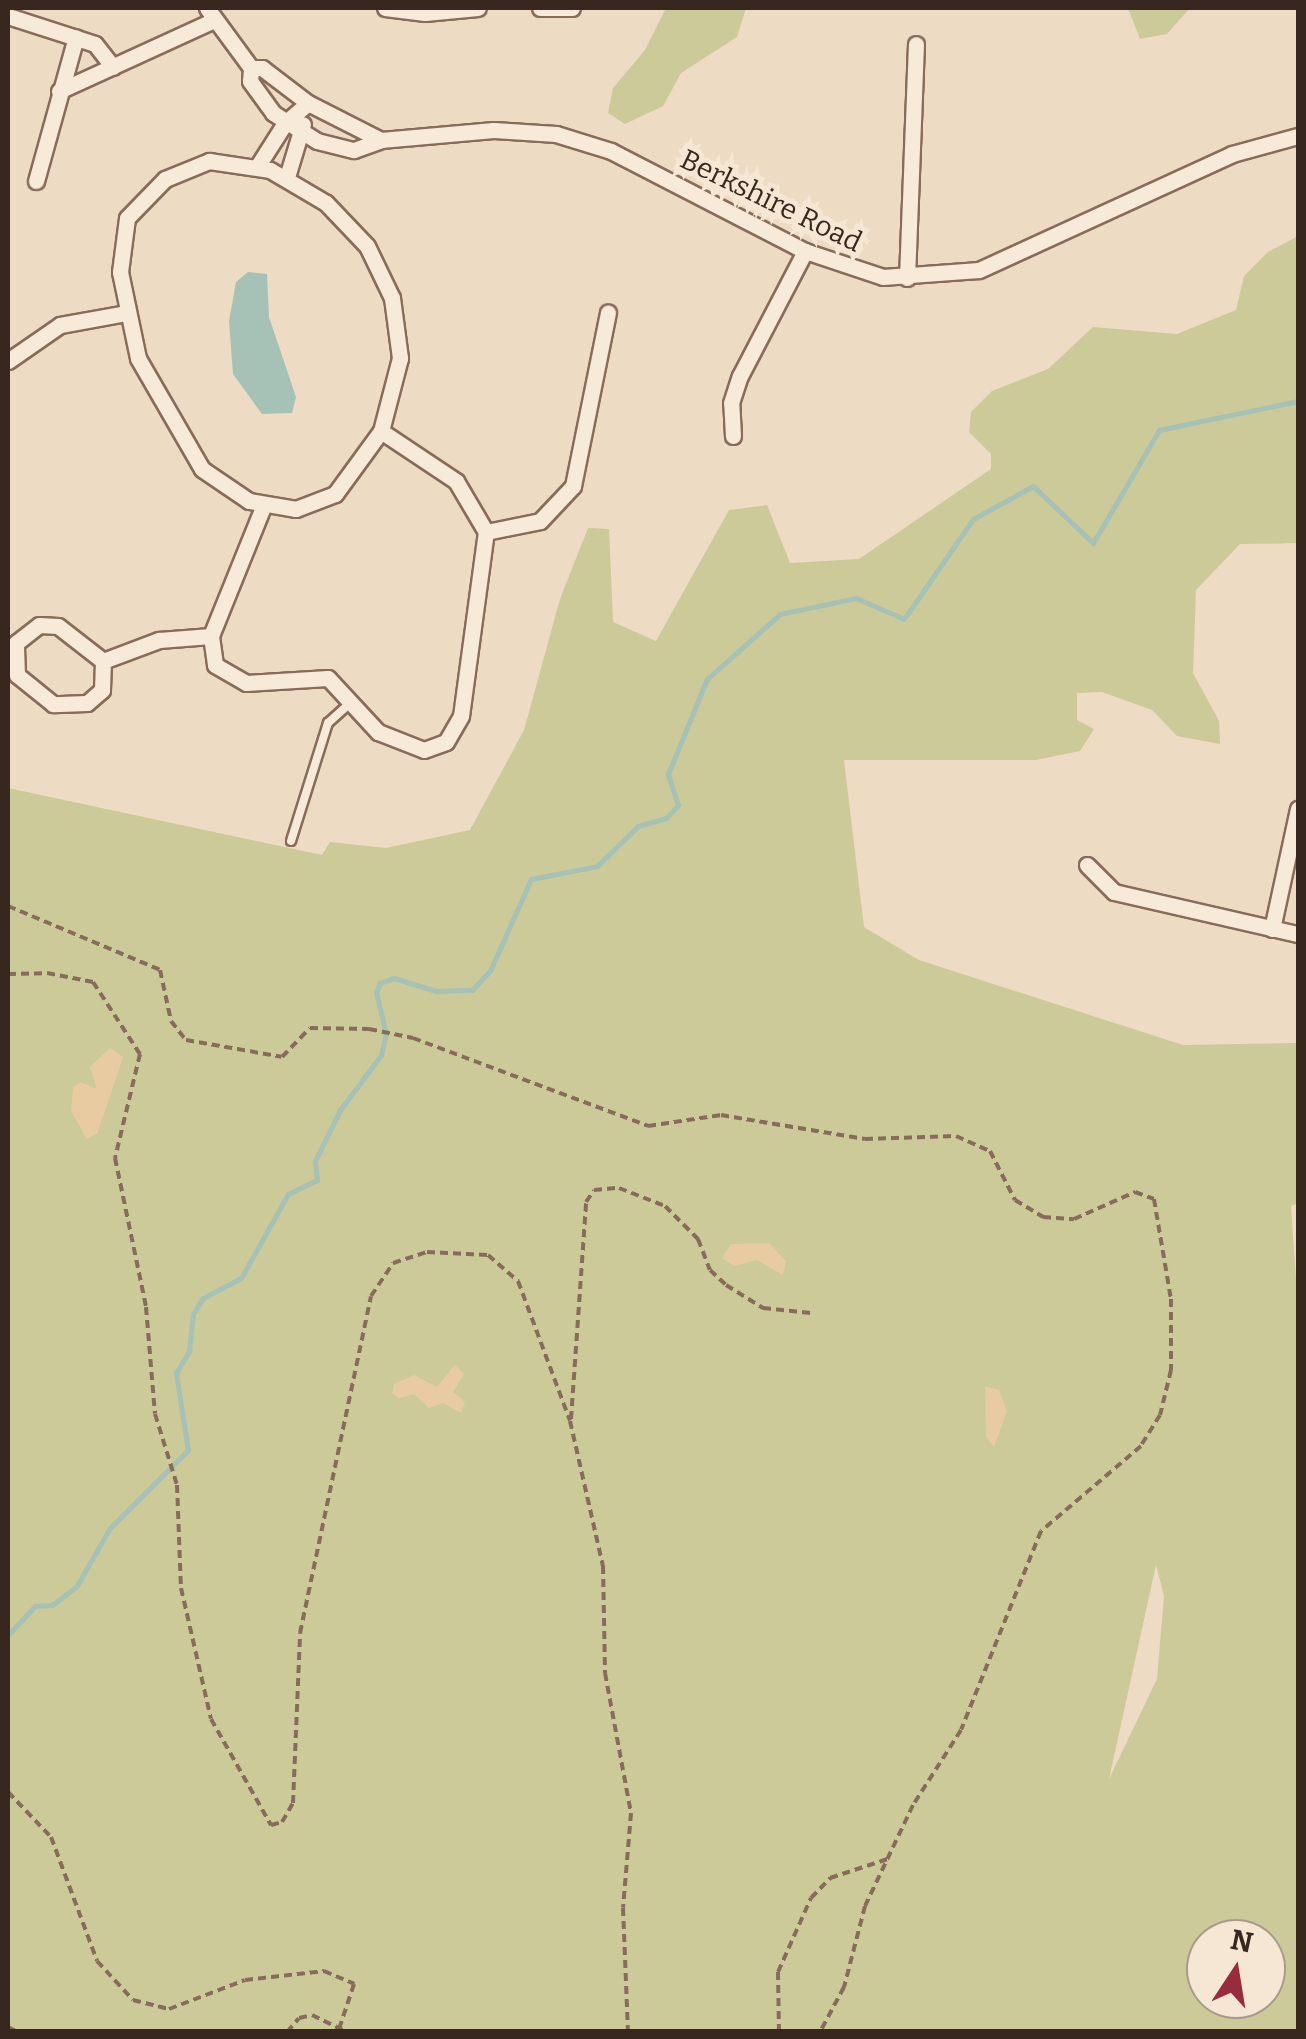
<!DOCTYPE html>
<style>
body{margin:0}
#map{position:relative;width:1306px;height:2039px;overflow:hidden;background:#eedbc4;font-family:Bitter,serif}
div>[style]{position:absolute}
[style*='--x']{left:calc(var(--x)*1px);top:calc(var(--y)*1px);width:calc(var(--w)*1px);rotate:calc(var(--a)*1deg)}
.green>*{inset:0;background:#ccca98}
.sand>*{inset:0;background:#e9cba2}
.water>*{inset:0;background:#a6c1b5}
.stream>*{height:5px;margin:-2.5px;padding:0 2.5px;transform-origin:2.5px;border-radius:2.5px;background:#a6c1b5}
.path>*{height:4px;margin-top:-2px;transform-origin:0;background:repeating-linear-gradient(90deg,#886c5b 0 8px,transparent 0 13px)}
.roads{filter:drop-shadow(2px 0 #886c5b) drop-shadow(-2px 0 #886c5b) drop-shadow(0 2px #886c5b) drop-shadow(0 -2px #886c5b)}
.service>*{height:8px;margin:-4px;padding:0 4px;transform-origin:4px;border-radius:4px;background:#f8ead8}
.minor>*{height:15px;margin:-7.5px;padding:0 7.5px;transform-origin:7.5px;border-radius:7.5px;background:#f8ead8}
span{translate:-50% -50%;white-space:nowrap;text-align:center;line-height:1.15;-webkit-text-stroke:10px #f5e7d4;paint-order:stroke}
.street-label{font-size:28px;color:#38271f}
.frame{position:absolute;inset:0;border:10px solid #38271f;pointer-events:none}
.north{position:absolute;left:1186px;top:1919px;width:100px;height:100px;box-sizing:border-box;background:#f5e7d4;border:2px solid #a99a8c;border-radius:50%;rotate:12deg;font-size:28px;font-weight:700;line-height:40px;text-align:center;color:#38271f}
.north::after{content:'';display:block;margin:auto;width:35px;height:45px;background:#972c3d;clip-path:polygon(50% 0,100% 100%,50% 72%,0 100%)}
</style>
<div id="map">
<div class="green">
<i style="clip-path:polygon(666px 8px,746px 8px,737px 37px,681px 73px,663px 106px,625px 124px,608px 113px,613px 88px,645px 50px)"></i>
<i style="clip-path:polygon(1128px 8px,1190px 8px,1167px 34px,1140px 39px)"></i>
<i style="clip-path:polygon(evenodd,1298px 236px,1298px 543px,1240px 544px,1196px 590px,1193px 673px,1219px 721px,1220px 744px,1177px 736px,1152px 710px,1102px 692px,1077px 693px,1077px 720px,1094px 729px,1080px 751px,1036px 760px,844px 760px,864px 927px,919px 960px,1183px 1045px,1298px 1043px,1298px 1203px,1291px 1206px,1298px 1308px,1298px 2031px,8px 2032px,8px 788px,322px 855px,330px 842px,386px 848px,470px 830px,524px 730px,560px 599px,588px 528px,609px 529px,613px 622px,656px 641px,729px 510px,767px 505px,790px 563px,859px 559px,991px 469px,991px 454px,969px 432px,971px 412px,992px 391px,1048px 369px,1093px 327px,1177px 334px,1236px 310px,1244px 276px,1268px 252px,1298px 236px,1156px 1565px,1164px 1596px,1157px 1679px,1109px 1779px,1156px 1565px,1298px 236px,1206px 1939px,1266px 1939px,1266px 1999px,1206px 1999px,1206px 1939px)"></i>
</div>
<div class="sand">
<i style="clip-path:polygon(110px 1048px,123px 1057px,97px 1134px,87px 1139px,71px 1111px,73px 1087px,80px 1082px,97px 1089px,90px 1067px)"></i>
<i style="clip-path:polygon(769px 1243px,786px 1261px,783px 1275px,757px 1260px,734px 1266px,722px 1258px,731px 1244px)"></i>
<i style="clip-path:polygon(455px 1365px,464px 1374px,453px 1392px,465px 1402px,461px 1413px,443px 1403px,429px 1408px,414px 1394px,399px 1398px,392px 1393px,394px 1384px,414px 1375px,437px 1387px)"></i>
<i style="clip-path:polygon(985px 1386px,999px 1390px,1007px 1411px,994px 1447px,986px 1437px)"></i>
</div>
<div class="water">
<i style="clip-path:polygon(248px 272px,267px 274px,269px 317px,296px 397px,292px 413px,262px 414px,233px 374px,229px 321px,236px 282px)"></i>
</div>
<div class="stream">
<i style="--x:8;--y:1635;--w:40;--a:-47"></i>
<i style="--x:35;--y:1606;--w:17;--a:-3"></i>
<i style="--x:52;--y:1605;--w:30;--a:-37"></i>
<i style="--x:76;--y:1587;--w:68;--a:-60"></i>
<i style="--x:110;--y:1528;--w:110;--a:-45"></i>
<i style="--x:188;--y:1450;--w:78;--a:-98.9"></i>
<i style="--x:176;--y:1373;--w:26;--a:-59"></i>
<i style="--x:189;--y:1351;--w:37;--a:-84"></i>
<i style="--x:193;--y:1314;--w:19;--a:-58"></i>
<i style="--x:203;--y:1298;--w:43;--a:-27.8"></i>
<i style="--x:241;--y:1278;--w:96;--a:-60.8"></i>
<i style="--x:288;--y:1194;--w:32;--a:-26"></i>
<i style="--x:317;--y:1180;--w:19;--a:-96"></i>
<i style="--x:315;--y:1161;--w:57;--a:-63.9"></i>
<i style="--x:340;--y:1110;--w:69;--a:-53.3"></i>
<i style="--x:381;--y:1055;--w:22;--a:-77"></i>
<i style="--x:386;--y:1034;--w:43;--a:-103.4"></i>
<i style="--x:376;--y:992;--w:10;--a:-66"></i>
<i style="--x:380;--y:983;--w:15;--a:-20"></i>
<i style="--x:394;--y:978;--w:44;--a:17.2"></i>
<i style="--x:436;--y:991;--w:36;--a:-2"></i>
<i style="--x:472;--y:990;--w:26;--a:-47"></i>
<i style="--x:490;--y:971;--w:101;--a:-66"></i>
<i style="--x:531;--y:879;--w:67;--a:-11.1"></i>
<i style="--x:597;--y:866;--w:57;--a:-44.3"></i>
<i style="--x:638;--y:826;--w:29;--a:-16"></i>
<i style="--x:666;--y:818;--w:18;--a:-47"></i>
<i style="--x:678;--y:805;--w:33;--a:-108"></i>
<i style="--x:668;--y:774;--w:103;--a:-67.7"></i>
<i style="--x:707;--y:679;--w:98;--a:-41.7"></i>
<i style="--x:780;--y:614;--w:78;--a:-11.9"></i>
<i style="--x:856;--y:598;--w:52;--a:23.6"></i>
<i style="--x:904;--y:619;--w:121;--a:-55.4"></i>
<i style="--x:973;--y:519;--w:68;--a:-28.8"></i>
<i style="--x:1033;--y:486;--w:83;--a:43.5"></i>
<i style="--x:1093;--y:543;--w:131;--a:-59.7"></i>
<i style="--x:1159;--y:430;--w:142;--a:-11.8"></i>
</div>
<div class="path">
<i style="--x:8;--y:906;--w:165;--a:22.8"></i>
<i style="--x:160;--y:970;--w:52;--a:77.8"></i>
<i style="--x:171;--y:1021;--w:24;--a:52"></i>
<i style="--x:186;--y:1040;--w:97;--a:10"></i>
<i style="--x:282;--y:1057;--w:40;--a:-46"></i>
<i style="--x:310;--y:1028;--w:59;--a:1"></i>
<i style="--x:369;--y:1029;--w:45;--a:11.6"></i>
<i style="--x:413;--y:1038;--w:251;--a:20.5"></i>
<i style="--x:648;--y:1126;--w:74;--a:-8.6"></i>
<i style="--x:721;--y:1115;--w:146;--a:9.5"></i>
<i style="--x:865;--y:1139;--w:91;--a:-1.9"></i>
<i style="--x:956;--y:1136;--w:37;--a:24"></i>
<i style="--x:990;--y:1151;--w:55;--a:63"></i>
<i style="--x:1015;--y:1200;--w:33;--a:31"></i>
<i style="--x:1043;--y:1217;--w:31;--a:4"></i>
<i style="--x:1074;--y:1219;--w:67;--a:-23.9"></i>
<i style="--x:1135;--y:1192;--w:20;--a:20"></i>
<i style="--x:1154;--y:1199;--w:101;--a:80.4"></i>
<i style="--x:1171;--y:1299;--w:71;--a:90"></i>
<i style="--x:1171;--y:1370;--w:46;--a:103.7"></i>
<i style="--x:1160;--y:1415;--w:36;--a:122"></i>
<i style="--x:1141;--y:1446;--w:131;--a:139.6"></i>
<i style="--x:1041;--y:1531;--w:214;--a:111.9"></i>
<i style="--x:961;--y:1730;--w:89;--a:122.6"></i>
<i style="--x:913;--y:1805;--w:112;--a:115.4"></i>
<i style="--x:865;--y:1906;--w:84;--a:104.5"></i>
<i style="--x:844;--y:1987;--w:51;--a:118.1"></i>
<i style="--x:8;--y:974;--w:39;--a:-1"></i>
<i style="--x:47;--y:973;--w:47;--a:11.1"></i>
<i style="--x:93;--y:982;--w:86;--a:56.9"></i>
<i style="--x:140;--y:1054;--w:107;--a:103.5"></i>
<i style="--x:115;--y:1158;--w:152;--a:78.2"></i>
<i style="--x:146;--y:1307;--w:107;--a:85.2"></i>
<i style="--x:155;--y:1414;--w:74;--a:72.8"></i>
<i style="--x:177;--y:1485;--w:103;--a:87.8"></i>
<i style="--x:181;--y:1588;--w:134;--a:77.1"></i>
<i style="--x:211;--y:1719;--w:122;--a:60.5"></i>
<i style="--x:271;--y:1825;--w:11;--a:-15"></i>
<i style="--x:282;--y:1822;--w:22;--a:-60"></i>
<i style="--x:293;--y:1803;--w:170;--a:-87.6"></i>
<i style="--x:300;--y:1633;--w:344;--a:-78.1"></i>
<i style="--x:371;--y:1296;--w:40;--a:-56"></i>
<i style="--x:393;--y:1263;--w:36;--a:-18"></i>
<i style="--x:427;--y:1252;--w:61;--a:2.8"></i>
<i style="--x:488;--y:1255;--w:40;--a:41"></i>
<i style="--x:518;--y:1281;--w:149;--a:69.6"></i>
<i style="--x:570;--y:1421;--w:149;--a:77.2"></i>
<i style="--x:603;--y:1566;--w:107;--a:88.9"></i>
<i style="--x:605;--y:1673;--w:142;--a:79.5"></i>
<i style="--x:631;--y:1813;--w:95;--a:94.8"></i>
<i style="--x:623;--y:1908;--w:124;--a:87.7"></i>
<i style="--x:571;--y:1419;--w:218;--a:-86"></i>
<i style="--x:586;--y:1202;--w:14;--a:-56"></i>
<i style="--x:594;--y:1190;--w:25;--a:-5"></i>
<i style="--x:619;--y:1188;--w:49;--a:21.4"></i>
<i style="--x:665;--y:1206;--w:47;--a:45"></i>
<i style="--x:698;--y:1239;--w:33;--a:69"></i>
<i style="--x:710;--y:1270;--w:22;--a:43"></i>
<i style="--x:726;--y:1285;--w:44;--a:31.9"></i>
<i style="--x:763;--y:1308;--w:48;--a:5.9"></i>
<i style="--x:8;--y:1792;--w:62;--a:46.3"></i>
<i style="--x:51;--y:1837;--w:132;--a:69.6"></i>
<i style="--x:97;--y:1961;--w:53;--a:47.3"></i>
<i style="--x:133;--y:2000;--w:37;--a:14"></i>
<i style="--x:169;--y:2009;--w:81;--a:-20.9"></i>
<i style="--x:245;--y:1980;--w:80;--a:-6.5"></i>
<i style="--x:324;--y:1971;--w:33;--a:23"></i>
<i style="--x:354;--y:1984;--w:51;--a:108.4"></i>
<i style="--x:8;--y:2027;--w:11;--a:27"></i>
<i style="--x:287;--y:2032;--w:18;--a:-49"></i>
<i style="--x:299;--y:2018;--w:13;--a:-13"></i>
<i style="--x:312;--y:2015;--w:39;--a:26"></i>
<i style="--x:779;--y:2032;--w:60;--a:-91"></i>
<i style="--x:778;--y:1972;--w:81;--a:-66"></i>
<i style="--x:811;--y:1898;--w:28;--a:-46"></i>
<i style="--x:830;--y:1878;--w:64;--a:-18.2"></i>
</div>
<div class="roads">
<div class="service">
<i style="--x:291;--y:841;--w:124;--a:-72.6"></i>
<i style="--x:328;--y:723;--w:31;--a:-42"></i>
</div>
<div class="minor">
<i style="--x:207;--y:8;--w:74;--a:53.7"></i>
<i style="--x:251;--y:68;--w:13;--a:94"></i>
<i style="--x:250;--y:81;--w:39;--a:54"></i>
<i style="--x:273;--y:113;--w:52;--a:32.5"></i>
<i style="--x:317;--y:141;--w:38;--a:14"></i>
<i style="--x:354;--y:150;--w:29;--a:-20"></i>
<i style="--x:381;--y:140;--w:113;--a:-5.1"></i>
<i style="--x:494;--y:130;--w:62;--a:3.7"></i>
<i style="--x:556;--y:134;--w:58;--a:17.2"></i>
<i style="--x:611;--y:151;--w:218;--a:27.3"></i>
<i style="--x:805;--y:251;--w:82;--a:18.4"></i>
<i style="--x:883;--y:277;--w:96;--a:-4.2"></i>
<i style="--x:979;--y:270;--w:278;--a:-24.6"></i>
<i style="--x:1232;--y:154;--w:68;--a:-15.3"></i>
<i style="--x:385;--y:8;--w:40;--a:7.1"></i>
<i style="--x:425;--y:13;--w:53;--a:-5.4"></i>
<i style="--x:540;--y:8;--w:32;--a:0"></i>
<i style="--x:8;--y:16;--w:91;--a:17.8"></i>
<i style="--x:95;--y:44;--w:29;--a:52"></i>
<i style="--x:251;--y:68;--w:11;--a:0"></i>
<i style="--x:262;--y:68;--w:58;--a:37.3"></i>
<i style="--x:308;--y:103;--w:82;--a:26.9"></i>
<i style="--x:59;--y:91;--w:170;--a:-24.6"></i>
<i style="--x:209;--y:161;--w:62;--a:8.4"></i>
<i style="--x:270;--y:170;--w:65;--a:30.5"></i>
<i style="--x:326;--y:203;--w:59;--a:46.4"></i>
<i style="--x:367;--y:246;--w:58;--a:64.3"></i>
<i style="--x:392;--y:298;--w:61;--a:82.4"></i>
<i style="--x:400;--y:358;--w:75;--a:104.6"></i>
<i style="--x:381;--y:431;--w:78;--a:126.1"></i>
<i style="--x:335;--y:494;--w:42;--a:159"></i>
<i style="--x:296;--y:509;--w:48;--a:-170.3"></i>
<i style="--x:249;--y:501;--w:57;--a:-145.8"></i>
<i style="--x:202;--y:469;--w:128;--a:-120"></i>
<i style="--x:138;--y:358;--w:88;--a:-101.8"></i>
<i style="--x:120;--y:272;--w:54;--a:-82.6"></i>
<i style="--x:127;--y:218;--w:54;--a:-45.7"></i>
<i style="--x:165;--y:179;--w:48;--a:-22.2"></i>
<i style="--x:257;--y:167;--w:52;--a:-57.5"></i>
<i style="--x:285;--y:123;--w:30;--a:-41"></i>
<i style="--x:287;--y:177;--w:55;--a:-73.2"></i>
<i style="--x:36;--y:181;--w:149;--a:-74.5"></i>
<i style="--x:907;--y:278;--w:234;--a:-87.8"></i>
<i style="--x:8;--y:361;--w:63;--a:-34.7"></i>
<i style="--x:60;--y:325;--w:68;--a:-10.2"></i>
<i style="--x:733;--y:436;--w:33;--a:-93"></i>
<i style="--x:731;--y:403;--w:28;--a:-72"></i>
<i style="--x:740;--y:376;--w:141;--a:-62.5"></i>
<i style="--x:263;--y:507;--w:139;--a:112"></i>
<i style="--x:211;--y:636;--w:29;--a:82"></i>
<i style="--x:215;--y:665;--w:36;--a:30"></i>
<i style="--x:246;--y:683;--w:82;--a:-3.5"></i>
<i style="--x:328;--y:678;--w:74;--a:47.2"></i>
<i style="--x:378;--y:732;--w:49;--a:21.4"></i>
<i style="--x:424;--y:750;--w:23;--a:-20"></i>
<i style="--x:446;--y:742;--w:30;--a:-60"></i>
<i style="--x:461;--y:716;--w:186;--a:-82.3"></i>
<i style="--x:486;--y:532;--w:59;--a:-120.5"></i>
<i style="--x:456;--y:481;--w:90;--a:-146.3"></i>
<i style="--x:486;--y:532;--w:55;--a:-11.5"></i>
<i style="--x:540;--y:521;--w:48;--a:-46.7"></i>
<i style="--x:573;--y:486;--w:177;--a:-78.6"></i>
<i style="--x:39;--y:625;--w:19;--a:3"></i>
<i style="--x:58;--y:626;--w:57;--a:37.9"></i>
<i style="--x:103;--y:661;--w:29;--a:92"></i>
<i style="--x:102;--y:690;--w:20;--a:139"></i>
<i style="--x:87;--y:703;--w:34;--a:178"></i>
<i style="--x:53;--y:704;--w:46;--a:-141.1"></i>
<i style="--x:17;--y:675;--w:32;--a:-92"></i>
<i style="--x:16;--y:643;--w:29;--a:-38"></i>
<i style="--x:103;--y:661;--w:60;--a:-20.6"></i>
<i style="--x:159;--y:640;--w:52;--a:-4.4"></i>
<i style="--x:1087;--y:865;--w:38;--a:45"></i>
<i style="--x:1114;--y:892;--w:189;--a:12.9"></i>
<i style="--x:1272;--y:929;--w:123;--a:-77.8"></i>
</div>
</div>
<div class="street-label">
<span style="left:771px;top:201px;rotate:26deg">Berkshire Road</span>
</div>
<div class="frame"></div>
<div class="north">N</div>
</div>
